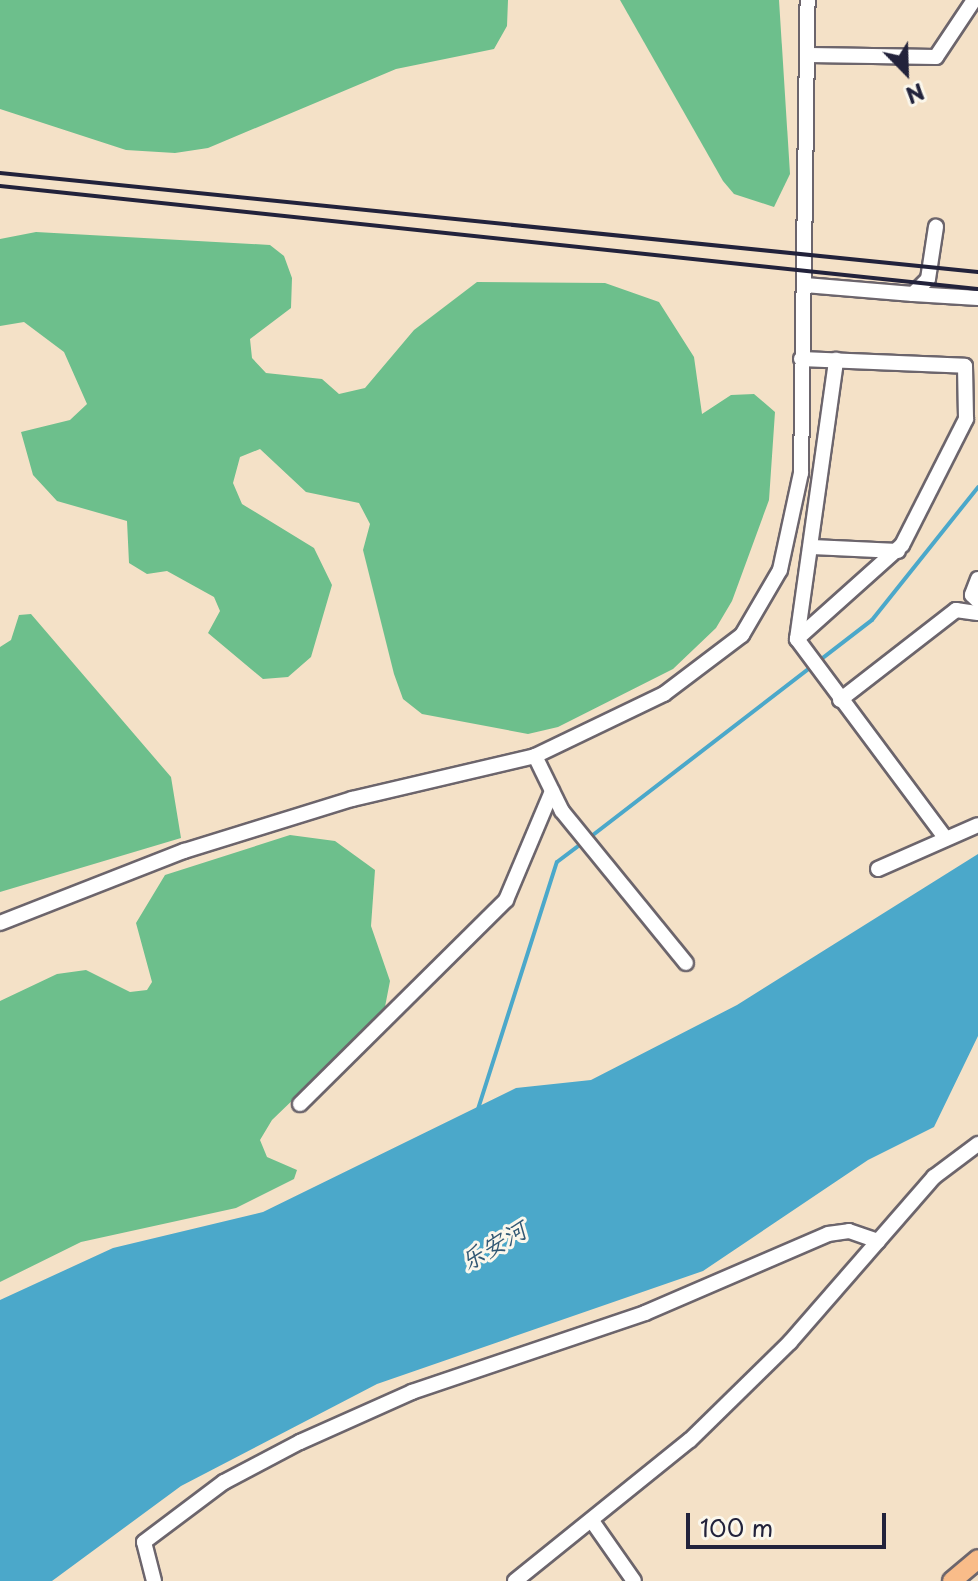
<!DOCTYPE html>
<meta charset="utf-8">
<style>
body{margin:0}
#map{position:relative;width:978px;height:1581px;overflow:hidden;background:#f4e1c7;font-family:"Playpen Sans","LXGW WenKai TC",sans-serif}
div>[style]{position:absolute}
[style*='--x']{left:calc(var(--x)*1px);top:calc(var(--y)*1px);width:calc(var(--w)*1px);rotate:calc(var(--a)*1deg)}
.forest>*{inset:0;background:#6dbf8c}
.water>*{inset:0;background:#4ba8ca}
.stream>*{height:4px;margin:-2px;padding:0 2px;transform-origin:2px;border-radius:2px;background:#4ba8ca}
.roads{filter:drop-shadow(2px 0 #6c656c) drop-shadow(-2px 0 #6c656c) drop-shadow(0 2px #6c656c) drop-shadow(0 -2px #6c656c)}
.minor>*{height:14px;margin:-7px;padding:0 7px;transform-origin:7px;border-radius:7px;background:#fff}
.major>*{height:18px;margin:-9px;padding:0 9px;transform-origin:9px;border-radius:9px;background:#f9bc89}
.rail>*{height:4px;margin:-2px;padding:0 2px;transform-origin:2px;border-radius:2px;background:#22223b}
span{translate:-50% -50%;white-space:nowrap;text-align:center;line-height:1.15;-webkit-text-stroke:6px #fbf7ec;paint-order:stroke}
.water-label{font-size:24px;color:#325874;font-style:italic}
.north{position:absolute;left:866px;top:32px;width:80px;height:80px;-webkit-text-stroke:6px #fbf7ec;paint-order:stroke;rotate:157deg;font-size:22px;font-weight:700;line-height:32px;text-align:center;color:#22223b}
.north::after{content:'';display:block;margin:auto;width:28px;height:36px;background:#22223b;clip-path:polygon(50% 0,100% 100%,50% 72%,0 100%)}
.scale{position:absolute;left:686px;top:1513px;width:200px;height:36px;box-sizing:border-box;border:4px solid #22223b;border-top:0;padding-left:10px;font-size:24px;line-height:28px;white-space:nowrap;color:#22223b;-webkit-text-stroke:6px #fbf7ec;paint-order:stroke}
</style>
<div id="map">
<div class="forest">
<i style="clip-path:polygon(0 0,508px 0,507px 26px,494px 49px,396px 69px,208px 148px,175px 153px,126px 150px,0 109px)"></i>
<i style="clip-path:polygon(620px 0,779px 0,790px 174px,774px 207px,734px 194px,723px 181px)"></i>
<i style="clip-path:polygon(36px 232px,270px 245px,284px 256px,292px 278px,291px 308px,250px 339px,252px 358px,266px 373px,322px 379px,339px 394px,365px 388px,414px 330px,477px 282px,605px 283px,659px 302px,694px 357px,702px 414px,731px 395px,754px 394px,775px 412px,769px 500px,732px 601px,716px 628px,673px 669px,558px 727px,528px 734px,422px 714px,403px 699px,394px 674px,363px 550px,370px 524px,359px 503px,306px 492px,260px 449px,240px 457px,233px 483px,242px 504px,314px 548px,332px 585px,311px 657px,288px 677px,263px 679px,208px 633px,220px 611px,214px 597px,167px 571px,147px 574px,129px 563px,127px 521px,57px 501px,33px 475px,21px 432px,70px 420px,87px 404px,64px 352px,24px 322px,0 326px,0 239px)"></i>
<i style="clip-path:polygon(31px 614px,171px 777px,181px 838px,0 892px,0 647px,11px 640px,19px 615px)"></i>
<i style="clip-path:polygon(290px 835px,335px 841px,375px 870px,371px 926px,390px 981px,384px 1012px,272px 1120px,260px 1140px,267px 1157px,297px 1170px,294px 1179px,236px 1208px,81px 1242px,0 1282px,0 1001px,57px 974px,86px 970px,130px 992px,147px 990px,152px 982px,136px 923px,165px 875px)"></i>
</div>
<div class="water">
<i style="clip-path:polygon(978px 854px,978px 1036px,934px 1127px,868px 1160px,703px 1271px,377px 1384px,181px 1486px,52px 1581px,0 1581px,0 1300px,113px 1248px,263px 1212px,516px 1088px,591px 1080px,737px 1005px)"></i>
</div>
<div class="stream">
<i style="--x:589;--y:838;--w:357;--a:-37.6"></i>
<i style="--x:872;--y:620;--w:170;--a:-51.4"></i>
<i style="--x:478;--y:1109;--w:259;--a:-72.3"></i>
<i style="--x:557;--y:862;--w:31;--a:-37"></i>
</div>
<div class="roads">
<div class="minor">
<i style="--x:809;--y:55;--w:127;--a:0.9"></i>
<i style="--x:936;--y:57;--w:69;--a:-56.3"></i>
<i style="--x:805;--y:285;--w:108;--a:4.8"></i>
<i style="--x:913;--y:294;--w:21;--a:-45"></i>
<i style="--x:928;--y:279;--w:53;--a:-81.3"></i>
<i style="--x:913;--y:294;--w:65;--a:3.5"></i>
<i style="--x:801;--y:359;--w:164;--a:2.4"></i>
<i style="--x:965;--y:366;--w:53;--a:88.9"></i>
<i style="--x:966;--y:419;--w:141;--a:116.9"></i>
<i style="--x:902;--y:545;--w:141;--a:138.2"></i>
<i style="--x:797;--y:639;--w:249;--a:53.3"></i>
<i style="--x:812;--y:547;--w:86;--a:2.7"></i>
<i style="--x:978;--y:579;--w:17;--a:111"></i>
<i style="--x:972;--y:595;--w:8;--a:45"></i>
<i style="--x:797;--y:639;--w:282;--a:-82"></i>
<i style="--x:840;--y:700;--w:147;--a:-37.8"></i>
<i style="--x:956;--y:610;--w:22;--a:8"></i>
<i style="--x:535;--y:756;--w:61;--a:63.9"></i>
<i style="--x:562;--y:811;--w:196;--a:50.8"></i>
<i style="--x:878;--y:869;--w:109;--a:-23.7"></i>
<i style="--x:0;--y:923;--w:198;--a:-21.4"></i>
<i style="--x:184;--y:851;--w:176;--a:-17.2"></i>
<i style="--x:352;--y:799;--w:188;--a:-13.2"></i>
<i style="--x:535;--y:756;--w:143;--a:-25.7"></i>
<i style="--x:664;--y:694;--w:98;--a:-37.1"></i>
<i style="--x:742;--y:635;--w:75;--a:-59.7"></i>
<i style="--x:780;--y:570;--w:99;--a:-77.8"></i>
<i style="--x:801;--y:473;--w:473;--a:-89.2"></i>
<i style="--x:300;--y:1104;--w:290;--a:-44.7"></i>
<i style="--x:506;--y:900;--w:118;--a:-67.1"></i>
<i style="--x:592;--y:1521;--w:73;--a:55"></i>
<i style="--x:154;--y:1581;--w:40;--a:-104.4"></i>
<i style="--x:144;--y:1542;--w:100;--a:-36.9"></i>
<i style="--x:224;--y:1482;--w:86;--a:-27.8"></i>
<i style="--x:300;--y:1442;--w:123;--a:-24.1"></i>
<i style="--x:412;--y:1392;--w:246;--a:-18.7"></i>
<i style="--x:645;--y:1313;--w:199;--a:-23.3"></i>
<i style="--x:828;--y:1234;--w:21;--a:-8"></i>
<i style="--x:849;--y:1231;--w:31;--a:19"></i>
<i style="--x:515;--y:1581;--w:225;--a:-38.9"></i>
<i style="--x:690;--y:1440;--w:140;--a:-44.4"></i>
<i style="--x:790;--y:1342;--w:219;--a:-48.9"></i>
<i style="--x:934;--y:1177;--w:55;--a:-36.9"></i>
</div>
<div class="major">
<i style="--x:952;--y:1581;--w:34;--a:-40"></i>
</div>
</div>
<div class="rail">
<i style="--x:0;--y:173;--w:983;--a:5.78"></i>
<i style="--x:0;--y:186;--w:983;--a:6.01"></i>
</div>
<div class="water-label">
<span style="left:493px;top:1245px;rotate:-30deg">乐安河</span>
</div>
<div class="north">N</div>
<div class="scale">100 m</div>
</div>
